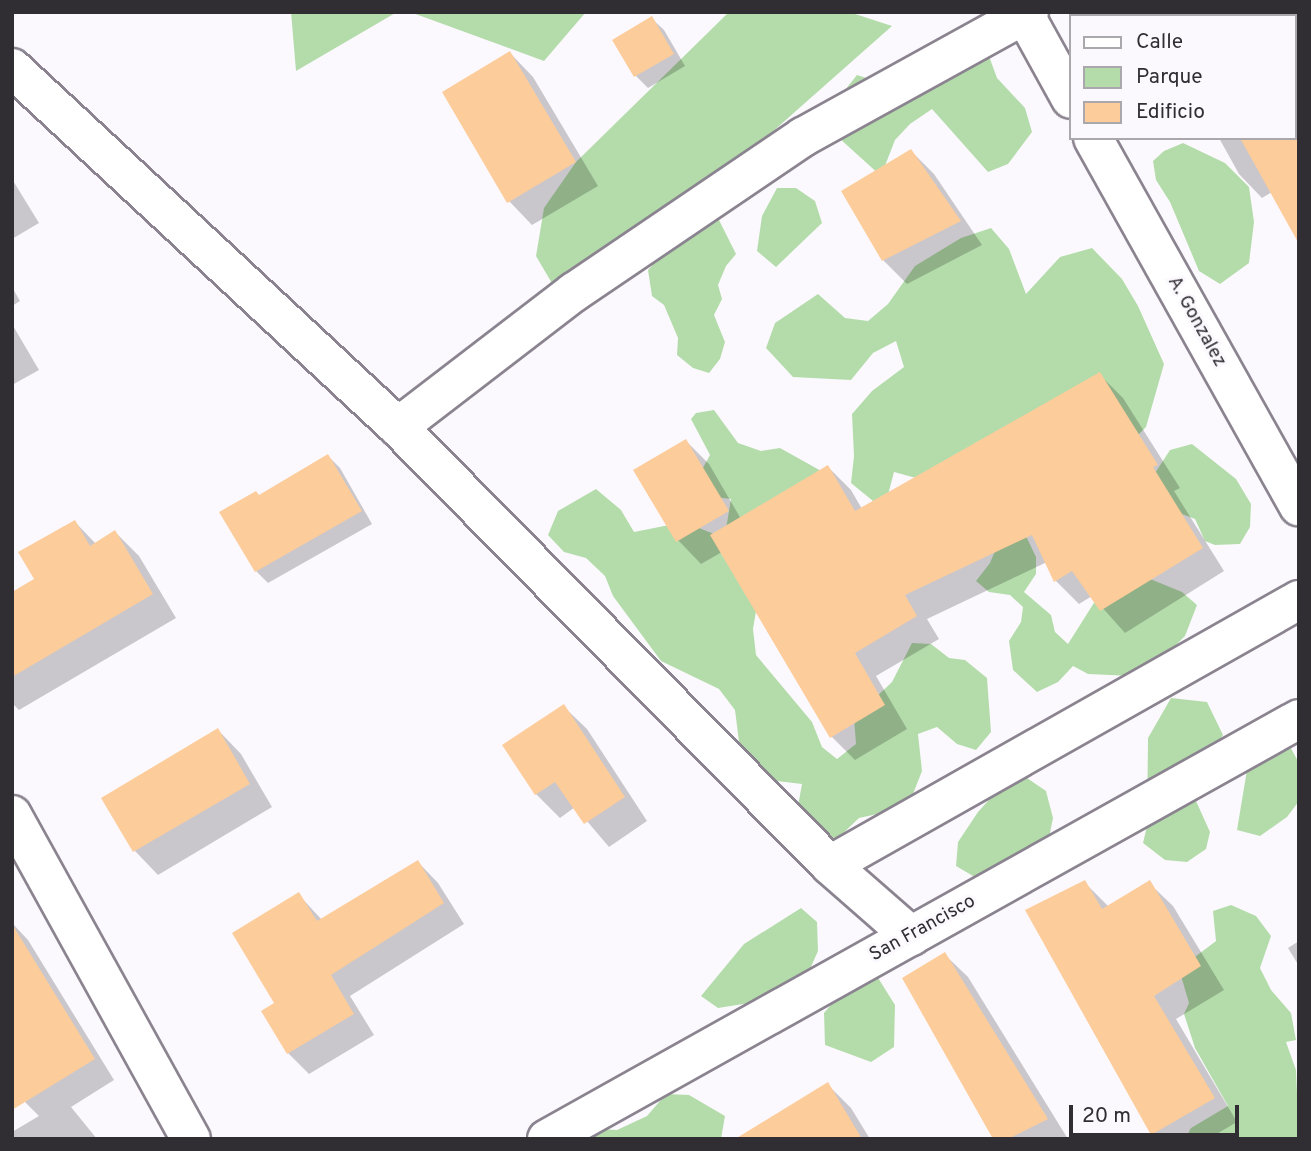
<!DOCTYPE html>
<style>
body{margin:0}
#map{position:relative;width:1311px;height:1151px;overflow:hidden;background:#fcf9fe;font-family:Overpass,sans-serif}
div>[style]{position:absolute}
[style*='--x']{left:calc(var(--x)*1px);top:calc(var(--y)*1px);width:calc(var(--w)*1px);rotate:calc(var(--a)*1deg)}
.green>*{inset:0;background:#b4dcab}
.shadow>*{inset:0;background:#0003}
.building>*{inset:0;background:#fdcc9b}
.roads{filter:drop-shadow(2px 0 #8b8490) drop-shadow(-2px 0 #8b8490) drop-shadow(0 2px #8b8490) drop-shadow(0 -2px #8b8490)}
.minor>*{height:38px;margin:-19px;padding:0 19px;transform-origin:19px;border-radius:19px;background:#fff}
span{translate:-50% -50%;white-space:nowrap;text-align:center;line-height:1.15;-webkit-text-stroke:6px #fcf9fe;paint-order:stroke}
.street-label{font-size:19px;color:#312e33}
.frame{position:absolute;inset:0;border:14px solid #312e33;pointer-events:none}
.legend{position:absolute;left:1069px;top:14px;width:228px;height:126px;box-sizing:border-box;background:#fcf9fe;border:2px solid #aba8ad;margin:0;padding:9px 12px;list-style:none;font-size:21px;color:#312e33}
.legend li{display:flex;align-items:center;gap:14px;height:35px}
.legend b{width:35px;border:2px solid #aba8ad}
.scale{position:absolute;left:1069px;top:1105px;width:170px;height:32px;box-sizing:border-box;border:4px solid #312e33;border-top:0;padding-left:9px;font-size:21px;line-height:24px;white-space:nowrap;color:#312e33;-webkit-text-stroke:5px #fcf9fe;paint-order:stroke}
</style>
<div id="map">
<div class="green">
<i style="clip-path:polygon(291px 12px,397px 12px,296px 71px)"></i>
<i style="clip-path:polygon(410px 12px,586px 12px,544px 61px)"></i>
<i style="clip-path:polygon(729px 12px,849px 12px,892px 26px,700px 196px,707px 196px,736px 254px,726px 266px,718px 285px,722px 299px,714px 315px,725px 342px,720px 359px,709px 373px,693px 368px,677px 355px,678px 338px,664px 305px,652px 296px,648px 270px,660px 257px,560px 297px,536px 256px,544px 208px,576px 162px)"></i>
<i style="clip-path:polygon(986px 48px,997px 78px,1025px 108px,1032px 132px,1008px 164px,988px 172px,932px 109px,910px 124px,895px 140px,881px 176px,839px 138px,845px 90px,857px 75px,891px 86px)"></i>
<i style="clip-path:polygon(1183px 143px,1225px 163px,1249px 187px,1254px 222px,1249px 263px,1220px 284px,1199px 271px,1170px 202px,1156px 180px,1153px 161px,1164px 151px)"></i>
<i style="clip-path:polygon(777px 188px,796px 188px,815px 201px,822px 223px,776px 267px,757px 251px,762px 216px)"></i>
<i style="clip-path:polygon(991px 228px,1009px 249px,1026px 294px,1060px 257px,1092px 248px,1122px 279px,1138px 306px,1164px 364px,1146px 427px,1123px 450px,927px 481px,894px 472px,884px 510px,851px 483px,854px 456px,852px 414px,872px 391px,904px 367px,896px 341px,873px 353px,851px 380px,793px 377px,766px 348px,775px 323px,818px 294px,845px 318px,868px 321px,888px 304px,915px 266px,961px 238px)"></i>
<i style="clip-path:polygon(714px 410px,738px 443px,761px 451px,780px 448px,823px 472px,722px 556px,738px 567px,764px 564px,753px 629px,756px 655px,812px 722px,822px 747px,837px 759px,856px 744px,854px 718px,892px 682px,912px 643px,931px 644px,949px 658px,965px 660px,987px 678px,991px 732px,976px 750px,957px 744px,937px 727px,918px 734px,922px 771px,913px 794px,891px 811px,859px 818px,837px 839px,808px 827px,798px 806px,802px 784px,777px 781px,760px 775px,739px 742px,735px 710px,719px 689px,661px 661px,613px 596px,605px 576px,586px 558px,564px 552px,548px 535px,558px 511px,596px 489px,621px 510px,634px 532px,684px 522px,714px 534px,726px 529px,731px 499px,707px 496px,699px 475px,710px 455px,691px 419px,696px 413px)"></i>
<i style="clip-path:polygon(1192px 444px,1236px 479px,1251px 504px,1250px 527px,1240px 544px,1215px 545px,1205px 541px,1195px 519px,1169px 509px,1148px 484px,1170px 450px)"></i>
<i style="clip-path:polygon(1025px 534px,1036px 557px,1036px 574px,1024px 592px,1051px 615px,1055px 632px,1068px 644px,1104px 587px,1138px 574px,1182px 592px,1197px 605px,1185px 636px,1164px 657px,1132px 676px,1088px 674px,1073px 666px,1058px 682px,1037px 692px,1013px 670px,1009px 641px,1021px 622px,1023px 607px,1010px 595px,989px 592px,976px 581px,990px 563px,999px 541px)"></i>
<i style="clip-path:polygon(1171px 698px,1207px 702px,1223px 735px,1211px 755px,1196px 801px,1210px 832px,1206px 849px,1187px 862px,1165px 860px,1143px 843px,1147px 826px,1148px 738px)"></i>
<i style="clip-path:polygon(1288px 743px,1299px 763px,1299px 801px,1287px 817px,1260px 836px,1237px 830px,1247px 770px,1268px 751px)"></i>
<i style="clip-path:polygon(1024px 776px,1046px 791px,1053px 818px,1049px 838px,1007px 896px,956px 866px,958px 842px,978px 812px,1006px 781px)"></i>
<i style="clip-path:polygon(1231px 905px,1256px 916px,1271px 936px,1260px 968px,1271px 990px,1291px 1013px,1296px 1040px,1286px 1042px,1296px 1070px,1299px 1139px,1185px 1139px,1191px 1128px,1228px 1106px,1195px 1048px,1184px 1014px,1189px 1003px,1179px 969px,1216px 941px,1213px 911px)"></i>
<i style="clip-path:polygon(801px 908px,817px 922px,818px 951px,806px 978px,756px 1002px,718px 1008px,701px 996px,744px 944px)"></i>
<i style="clip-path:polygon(875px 973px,895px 1005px,894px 1047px,871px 1062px,825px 1045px,824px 1013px,846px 987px)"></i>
<i style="clip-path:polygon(666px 1094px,689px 1095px,725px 1116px,721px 1139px,530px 1139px,534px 1126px,544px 1118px,576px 1105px,598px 1129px,617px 1130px,647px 1116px)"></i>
</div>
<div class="shadow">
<i style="clip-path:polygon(1163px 12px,1299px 12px,1299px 71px,1295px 73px,1295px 16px,1165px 16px)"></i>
<i style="clip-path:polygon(652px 19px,664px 30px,685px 66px,648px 88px,636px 76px,615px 40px)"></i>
<i style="clip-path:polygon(510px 53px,533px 77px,598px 186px,532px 225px,509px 201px)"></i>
<i style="clip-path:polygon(1295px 116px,1299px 122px,1299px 233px,1272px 192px,1262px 198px,1239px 174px,1219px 138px,1295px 138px)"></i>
<i style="clip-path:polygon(911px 151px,934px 174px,982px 245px,907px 284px,883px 260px)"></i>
<i style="clip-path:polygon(12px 179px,39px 223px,12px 239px)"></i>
<i style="clip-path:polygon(12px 287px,20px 301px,12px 306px)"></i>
<i style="clip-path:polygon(12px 324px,39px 370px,12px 385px)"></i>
<i style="clip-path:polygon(1100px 375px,1123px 398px,1180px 488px,1174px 491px,1224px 571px,1125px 633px,1092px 596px,1079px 604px,1056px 581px,1047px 562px,927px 619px,939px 639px,876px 676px,907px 729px,855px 760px,832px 737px,722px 552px,701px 564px,678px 540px,686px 441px,709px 464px,741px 519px,828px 467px,851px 490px,862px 509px)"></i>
<i style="clip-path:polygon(328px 456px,340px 468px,372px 524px,268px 583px,256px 571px,260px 496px)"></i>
<i style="clip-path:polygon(75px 522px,96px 544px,115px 532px,139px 556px,176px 618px,19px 710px,12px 703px,12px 594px,36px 579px)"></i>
<i style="clip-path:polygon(563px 706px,587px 729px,647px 821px,609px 847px,575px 807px,560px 818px,536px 794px,504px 746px)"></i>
<i style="clip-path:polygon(218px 730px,241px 754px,272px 807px,158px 875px,135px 851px,103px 799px)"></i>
<i style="clip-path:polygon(418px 862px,438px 883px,464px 924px,350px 996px,374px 1035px,309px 1074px,288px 1053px,263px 1012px,277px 1003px,298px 894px,322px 920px)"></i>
<i style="clip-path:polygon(1084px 882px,1108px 906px,1149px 883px,1173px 906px,1224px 990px,1176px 1019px,1237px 1122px,1208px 1139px,1157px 1139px,1152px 1134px,1028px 911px)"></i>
<i style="clip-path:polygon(12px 923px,28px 940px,114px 1080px,71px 1107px,97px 1139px,12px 1139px,12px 1132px,39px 1116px,25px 1102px,12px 1081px)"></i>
<i style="clip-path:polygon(1299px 941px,1299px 966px,1288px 948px)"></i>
<i style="clip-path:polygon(944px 954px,968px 977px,1068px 1139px,995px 1139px)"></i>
<i style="clip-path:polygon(828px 1085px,851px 1108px,870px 1139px,798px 1139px)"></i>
</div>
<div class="building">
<i style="clip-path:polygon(652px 16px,674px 54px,634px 77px,612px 40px)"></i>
<i style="clip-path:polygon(510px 51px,576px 162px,507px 203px,442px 92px)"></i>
<i style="clip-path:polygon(1240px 138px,1299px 138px,1299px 244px)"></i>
<i style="clip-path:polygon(911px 149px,961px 221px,882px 261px,841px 191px)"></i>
<i style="clip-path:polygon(1100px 372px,1158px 465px,1153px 467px,1203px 548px,1100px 611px,1072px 571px,1054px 582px,1032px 535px,905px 595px,917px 616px,855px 653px,885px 705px,830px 738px,710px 535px,828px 465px,855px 511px)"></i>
<i style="clip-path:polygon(686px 439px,729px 511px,676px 542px,633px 470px)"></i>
<i style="clip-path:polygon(328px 454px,362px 511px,255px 572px,219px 512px,256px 491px,259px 495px)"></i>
<i style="clip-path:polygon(75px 520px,90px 546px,115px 530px,153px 594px,12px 677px,12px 592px,34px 579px,18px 552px)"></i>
<i style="clip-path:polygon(564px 704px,625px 797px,584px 824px,555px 782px,535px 795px,502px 745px)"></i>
<i style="clip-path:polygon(218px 728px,250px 784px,133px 852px,101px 798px)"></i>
<i style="clip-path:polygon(418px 860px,444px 903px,331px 975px,354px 1014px,287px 1054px,261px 1011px,274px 1003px,232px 933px,299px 892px,317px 921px)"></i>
<i style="clip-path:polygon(1085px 880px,1102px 909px,1150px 880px,1201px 966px,1154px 996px,1215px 1098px,1151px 1135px,1025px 910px)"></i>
<i style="clip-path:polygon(12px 924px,95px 1059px,12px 1110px)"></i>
<i style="clip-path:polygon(945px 952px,1048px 1119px,1008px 1139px,993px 1139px,902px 978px)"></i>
<i style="clip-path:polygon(828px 1082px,862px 1139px,735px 1139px)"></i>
</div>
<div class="roads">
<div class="minor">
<i style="--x:1023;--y:12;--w:99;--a:61.1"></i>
<i style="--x:12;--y:68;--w:527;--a:42.92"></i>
<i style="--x:398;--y:427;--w:615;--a:45.4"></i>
<i style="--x:830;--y:865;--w:108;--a:41.2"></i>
<i style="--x:1093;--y:138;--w:422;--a:60.8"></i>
<i style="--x:398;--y:427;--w:222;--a:-37.5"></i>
<i style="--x:574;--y:292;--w:277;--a:-34.1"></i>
<i style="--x:803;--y:137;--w:258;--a:-28.9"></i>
<i style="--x:12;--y:815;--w:370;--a:61.1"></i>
<i style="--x:830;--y:865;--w:539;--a:-29.47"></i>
<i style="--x:547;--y:1139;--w:861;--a:-29.18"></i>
</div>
</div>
<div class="street-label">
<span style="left:1196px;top:322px;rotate:61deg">A. Gonzalez</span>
<span style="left:923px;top:929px;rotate:-29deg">San Francisco</span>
</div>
<div class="frame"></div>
<ul class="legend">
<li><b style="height:9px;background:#fff"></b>Calle</li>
<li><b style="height:19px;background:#b4dcab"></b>Parque</li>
<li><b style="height:19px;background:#fdcc9b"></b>Edificio</li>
</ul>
<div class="scale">20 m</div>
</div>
